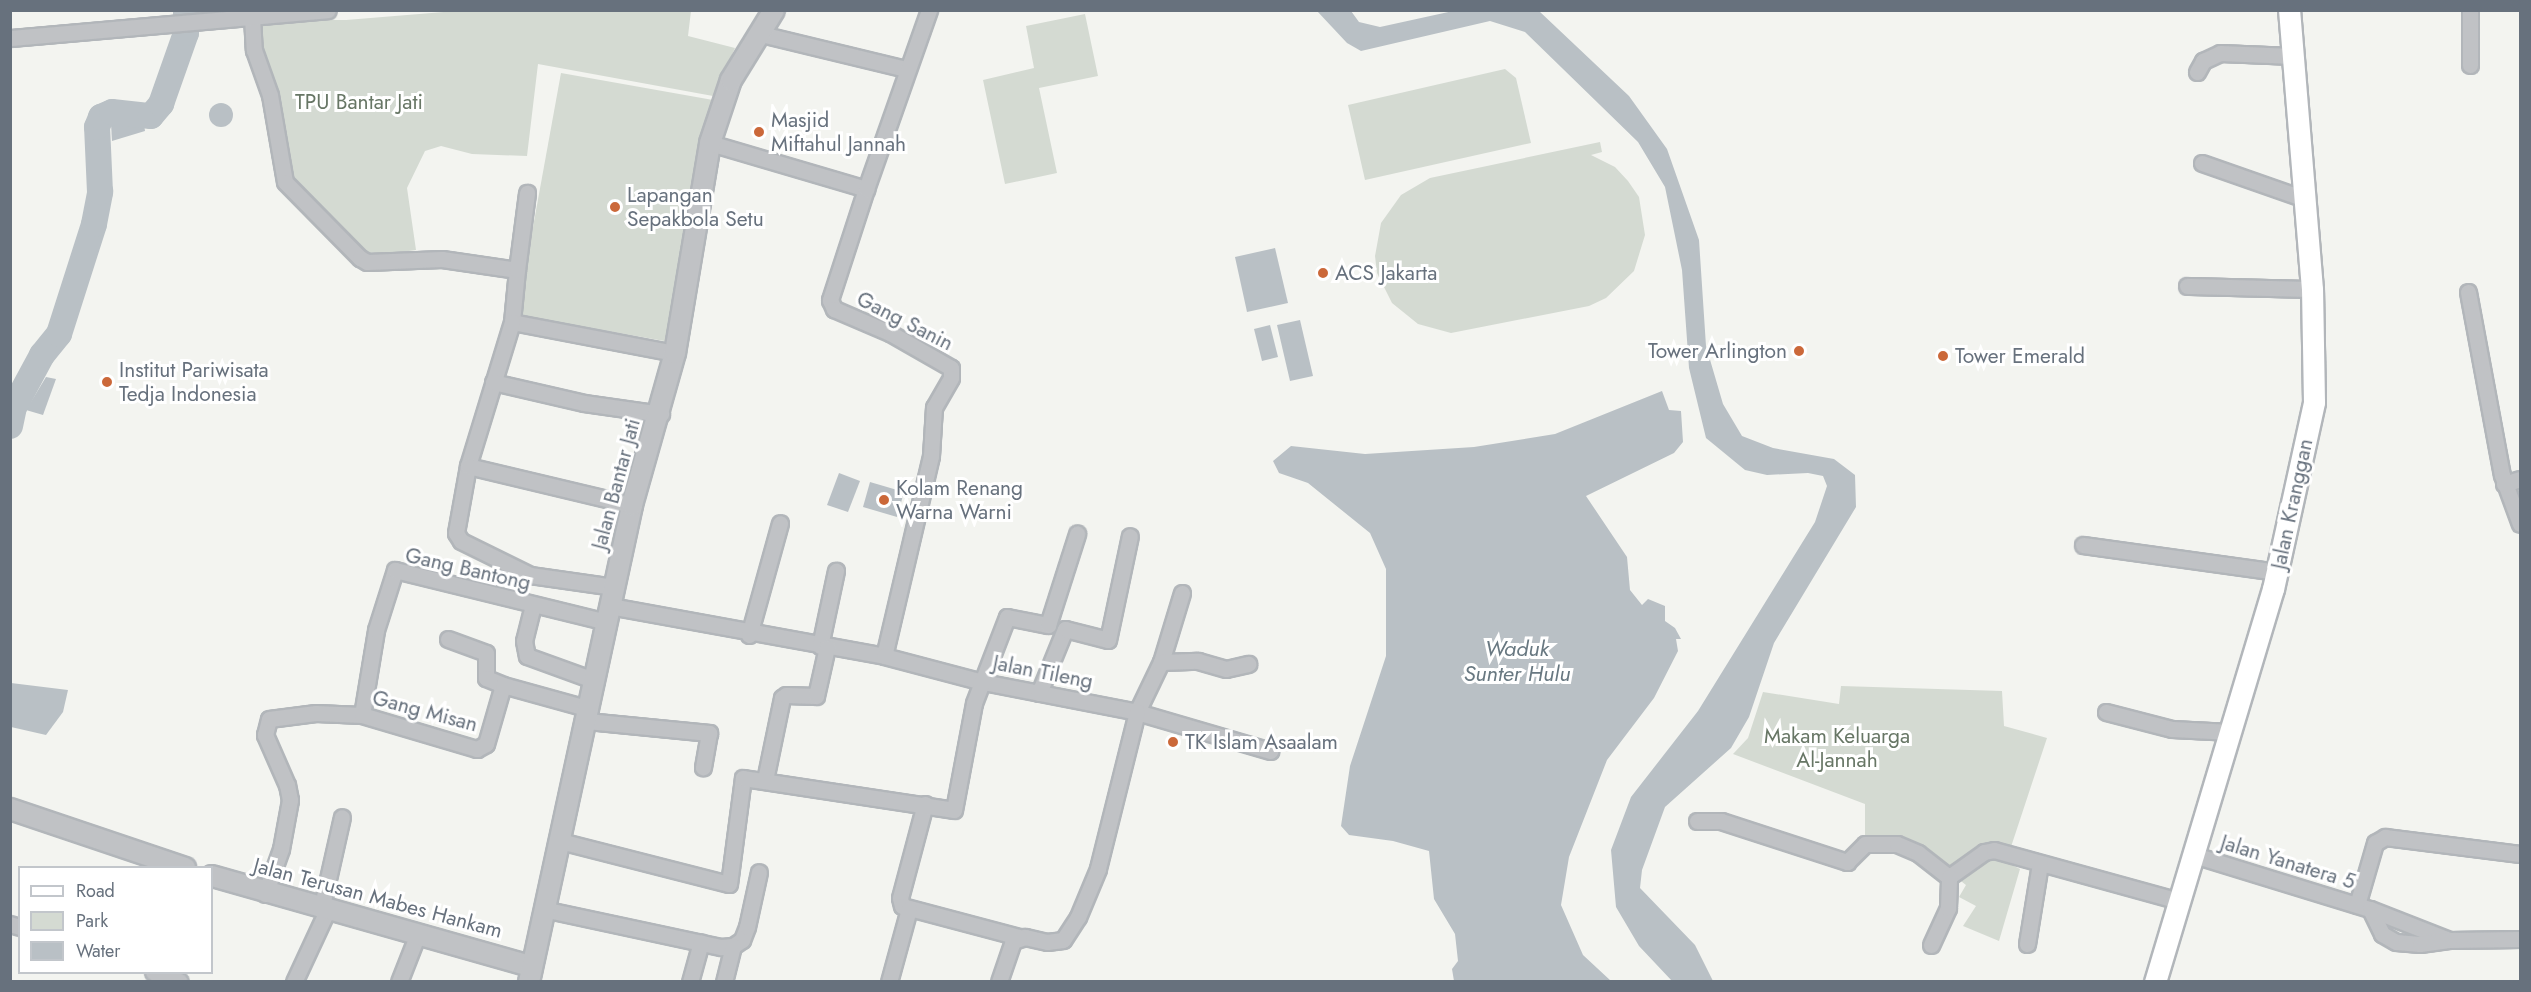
<!DOCTYPE html>
<style>
body{margin:0}
#map{position:relative;width:2531px;height:992px;overflow:hidden;background:#f3f4f0;font-family:Jost,sans-serif}
div>[style]{position:absolute}
[style*='--x']{left:calc(var(--x)*1px);top:calc(var(--y)*1px);width:calc(var(--w)*1px);rotate:calc(var(--a)*1deg)}
.green>*{inset:0;background:#d4dad2}
.water>*{inset:0;background:#b9c0c5}
.round{border-radius:50%}
.river>*{height:26px;margin:-13px;padding:0 13px;transform-origin:13px;border-radius:13px;background:#b9c0c5}
.roads{filter:drop-shadow(2px 0 #b2b6ba) drop-shadow(-2px 0 #b2b6ba) drop-shadow(0 2px #b2b6ba) drop-shadow(0 -2px #b2b6ba)}
.minor>*{height:15px;margin:-7.5px;padding:0 7.5px;transform-origin:7.5px;border-radius:7.5px;background:#c0c2c5}
.tertiary>*{height:20px;margin:-10px;padding:0 10px;transform-origin:10px;border-radius:10px;background:#c0c2c5}
.secondary>*{height:21px;margin:-10.5px;padding:0 10.5px;transform-origin:10.5px;border-radius:10.5px;background:#fff}
.dots>*{width:16px;height:16px;translate:-50% -50%;box-sizing:border-box;border:3px solid #fff;border-radius:50%}
span{translate:-50% -50%;white-space:nowrap;text-align:center;line-height:1.15;-webkit-text-stroke:6px #fff;paint-order:stroke}
.park-label{font-size:21px;color:#677665}
.poi-label{font-size:21px;color:#67717d}
.left{translate:0 -50%;text-align:left}
.right{translate:-100% -50%;text-align:right}
.street-label{font-size:21px;color:#67717d}
.water-label{font-size:22px;color:#687881;font-style:italic}
.frame{position:absolute;inset:0;border:12px solid #67717d;pointer-events:none}
.legend{position:absolute;left:18px;top:866px;width:195px;height:108px;box-sizing:border-box;background:#fff;border:2px solid #c2c6cb;margin:0;padding:8px 10px;list-style:none;font-size:18px;color:#67717d}
.legend li{display:flex;align-items:center;gap:12px;height:30px}
.legend b{width:30px;border:2px solid #c2c6cb}
</style>
<div id="map">
<div class="green">
<i style="clip-path:polygon(468px 10px,691px 11px,688px 36px,735px 48px,713px 96px,538px 64px,527px 156px,472px 154px,441px 146px,425px 151px,407px 188px,416px 250px,366px 257px,286px 173px,256px 20px,346px 20px)"></i>
<i style="clip-path:polygon(1085px 14px,1098px 76px,1039px 88px,1057px 173px,1005px 184px,983px 80px,1034px 68px,1026px 26px)"></i>
<i style="clip-path:polygon(1505px 69px,1516px 78px,1531px 143px,1365px 180px,1348px 105px)"></i>
<i style="clip-path:polygon(561px 73px,713px 100px,670px 342px,517px 315px)"></i>
<i style="clip-path:polygon(1600px 142px,1602px 152px,1591px 155px,1615px 167px,1628px 181px,1639px 197px,1645px 235px,1634px 271px,1606px 298px,1589px 306px,1451px 333px,1418px 324px,1392px 303px,1377px 273px,1375px 256px,1381px 223px,1401px 195px,1430px 178px)"></i>
<i style="clip-path:polygon(1841px 686px,2002px 691px,2004px 726px,2047px 738px,2006px 862px,2020px 869px,1999px 941px,1963px 926px,1976px 906px,1959px 897px,1966px 885px,1930px 857px,1899px 840px,1865px 836px,1865px 804px,1733px 754px,1748px 738px,1763px 692px,1839px 704px)"></i>
</div>
<div class="water">
<i style="clip-path:polygon(1317px 11px,1351px 11px,1359px 22px,1380px 27px,1453px 11px,1539px 11px,1629px 96px,1667px 149px,1699px 240px,1706px 346px,1723px 404px,1742px 436px,1773px 448px,1834px 459px,1855px 475px,1856px 507px,1774px 643px,1749px 717px,1731px 748px,1665px 807px,1642px 870px,1640px 888px,1695px 945px,1713px 981px,1672px 981px,1639px 946px,1616px 907px,1611px 850px,1631px 797px,1698px 711px,1815px 522px,1827px 486px,1823px 476px,1808px 473px,1767px 475px,1745px 470px,1706px 438px,1689px 368px,1682px 270px,1665px 187px,1638px 142px,1525px 32px,1490px 21px,1361px 51px,1347px 43px)"></i>
<i class="round" style="left:209px;top:103px;width:24px;height:24px"></i>
<i style="clip-path:polygon(111px 124px,144px 124px,145px 131px,112px 141px)"></i>
<i style="clip-path:polygon(1275px 248px,1288px 303px,1247px 312px,1235px 257px)"></i>
<i style="clip-path:polygon(1300px 320px,1313px 376px,1290px 381px,1277px 325px)"></i>
<i style="clip-path:polygon(1270px 325px,1278px 357px,1262px 361px,1254px 329px)"></i>
<i style="clip-path:polygon(46px 377px,56px 379px,43px 415px,26px 410px)"></i>
<i style="clip-path:polygon(1662px 391px,1669px 410px,1681px 411px,1683px 442px,1674px 453px,1586px 496px,1627px 557px,1630px 590px,1642px 605px,1648px 599px,1665px 606px,1665px 621px,1675px 628px,1681px 639px,1676px 639px,1678px 651px,1654px 698px,1607px 760px,1569px 857px,1561px 905px,1583px 955px,1611px 981px,1454px 981px,1452px 969px,1458px 961px,1455px 934px,1434px 899px,1429px 851px,1393px 841px,1349px 835px,1341px 826px,1350px 766px,1386px 656px,1386px 569px,1370px 533px,1308px 483px,1279px 473px,1273px 461px,1291px 446px,1365px 454px,1474px 447px,1555px 434px)"></i>
<i style="clip-path:polygon(839px 473px,860px 481px,848px 512px,827px 505px)"></i>
<i style="clip-path:polygon(870px 482px,904px 492px,897px 517px,863px 507px)"></i>
<i style="clip-path:polygon(11px 683px,68px 690px,63px 712px,46px 735px,11px 727px)"></i>
</div>
<div class="river">
<i style="--x:10;--y:426;--w:19;--a:-78"></i>
<i style="--x:14;--y:407;--w:59;--a:-61.7"></i>
<i style="--x:42;--y:355;--w:27;--a:-51"></i>
<i style="--x:59;--y:334;--w:115;--a:-72.3"></i>
<i style="--x:94;--y:224;--w:33;--a:-79"></i>
<i style="--x:100;--y:192;--w:65;--a:-92.6"></i>
<i style="--x:97;--y:127;--w:11;--a:-68"></i>
<i style="--x:101;--y:117;--w:12;--a:-24"></i>
<i style="--x:112;--y:112;--w:39;--a:6"></i>
<i style="--x:151;--y:116;--w:16;--a:-50"></i>
<i style="--x:161;--y:104;--w:75;--a:-70.6"></i>
<i style="--x:186;--y:33;--w:23;--a:-90"></i>
</div>
<div class="roads">
<div class="minor">
<i style="--x:2470;--y:10;--w:55;--a:90"></i>
<i style="--x:252;--y:16;--w:34;--a:87"></i>
<i style="--x:254;--y:50;--w:48;--a:70.4"></i>
<i style="--x:270;--y:95;--w:88;--a:80.2"></i>
<i style="--x:285;--y:182;--w:107;--a:45.4"></i>
<i style="--x:360;--y:258;--w:8;--a:30"></i>
<i style="--x:367;--y:262;--w:75;--a:-2.3"></i>
<i style="--x:442;--y:259;--w:76;--a:8.3"></i>
<i style="--x:517;--y:270;--w:52;--a:95.5"></i>
<i style="--x:512;--y:322;--w:166;--a:10.8"></i>
<i style="--x:761;--y:34;--w:149;--a:13.6"></i>
<i style="--x:10;--y:38;--w:319;--a:-5"></i>
<i style="--x:2197;--y:72;--w:13;--a:-61"></i>
<i style="--x:2203;--y:61;--w:19;--a:-25"></i>
<i style="--x:2220;--y:53;--w:73;--a:2.4"></i>
<i style="--x:710;--y:143;--w:163;--a:16.4"></i>
<i style="--x:866;--y:189;--w:117;--a:108"></i>
<i style="--x:830;--y:300;--w:10;--a:66"></i>
<i style="--x:834;--y:309;--w:61;--a:23.2"></i>
<i style="--x:890;--y:333;--w:70;--a:29.8"></i>
<i style="--x:951;--y:368;--w:10;--a:90"></i>
<i style="--x:951;--y:378;--w:34;--a:120"></i>
<i style="--x:934;--y:407;--w:49;--a:93.5"></i>
<i style="--x:931;--y:456;--w:205;--a:103.2"></i>
<i style="--x:2202;--y:163;--w:109;--a:19.3"></i>
<i style="--x:866;--y:189;--w:190;--a:-70.6"></i>
<i style="--x:517;--y:270;--w:78;--a:-82.6"></i>
<i style="--x:2187;--y:286;--w:125;--a:1.4"></i>
<i style="--x:2468;--y:292;--w:186;--a:79.5"></i>
<i style="--x:2502;--y:475;--w:52;--a:69.8"></i>
<i style="--x:512;--y:322;--w:151;--a:107"></i>
<i style="--x:468;--y:466;--w:68;--a:100.2"></i>
<i style="--x:456;--y:533;--w:9;--a:58"></i>
<i style="--x:461;--y:541;--w:77;--a:26.2"></i>
<i style="--x:530;--y:575;--w:85;--a:8.1"></i>
<i style="--x:493;--y:382;--w:93;--a:13"></i>
<i style="--x:584;--y:403;--w:78;--a:8.1"></i>
<i style="--x:468;--y:466;--w:169;--a:13.4"></i>
<i style="--x:2504;--y:484;--w:17;--a:-17"></i>
<i style="--x:2083;--y:545;--w:196;--a:7.9"></i>
<i style="--x:1182;--y:593;--w:72;--a:106.9"></i>
<i style="--x:1161;--y:662;--w:55;--a:115.6"></i>
<i style="--x:1137;--y:712;--w:139;--a:16.3"></i>
<i style="--x:533;--y:605;--w:37;--a:104"></i>
<i style="--x:524;--y:641;--w:15;--a:79"></i>
<i style="--x:527;--y:656;--w:73;--a:19.9"></i>
<i style="--x:610;--y:606;--w:279;--a:10.3"></i>
<i style="--x:884;--y:656;--w:102;--a:14.7"></i>
<i style="--x:983;--y:682;--w:157;--a:11"></i>
<i style="--x:1137;--y:712;--w:162;--a:104"></i>
<i style="--x:1098;--y:869;--w:52;--a:112.6"></i>
<i style="--x:1078;--y:917;--w:27;--a:123"></i>
<i style="--x:1063;--y:940;--w:16;--a:173"></i>
<i style="--x:1047;--y:942;--w:23;--a:-167"></i>
<i style="--x:1025;--y:937;--w:13;--a:162"></i>
<i style="--x:1013;--y:941;--w:43;--a:108.9"></i>
<i style="--x:749;--y:635;--w:116;--a:-74.5"></i>
<i style="--x:448;--y:639;--w:40;--a:20.2"></i>
<i style="--x:486;--y:653;--w:25;--a:90"></i>
<i style="--x:486;--y:678;--w:18;--a:22"></i>
<i style="--x:820;--y:646;--w:77;--a:-78"></i>
<i style="--x:1161;--y:662;--w:37;--a:-2"></i>
<i style="--x:1198;--y:661;--w:29;--a:16"></i>
<i style="--x:1226;--y:669;--w:23;--a:-13"></i>
<i style="--x:1039;--y:693;--w:69;--a:-67.9"></i>
<i style="--x:1065;--y:629;--w:44;--a:14.3"></i>
<i style="--x:1108;--y:640;--w:106;--a:-78.1"></i>
<i style="--x:2106;--y:712;--w:68;--a:14.4"></i>
<i style="--x:2172;--y:729;--w:59;--a:2.9"></i>
<i style="--x:362;--y:715;--w:86;--a:-80.6"></i>
<i style="--x:376;--y:630;--w:63;--a:-72.4"></i>
<i style="--x:395;--y:570;--w:218;--a:13.8"></i>
<i style="--x:587;--y:721;--w:123;--a:5.6"></i>
<i style="--x:709;--y:733;--w:35;--a:100"></i>
<i style="--x:765;--y:780;--w:84;--a:-78.3"></i>
<i style="--x:782;--y:698;--w:5;--a:-37"></i>
<i style="--x:786;--y:695;--w:30;--a:2"></i>
<i style="--x:816;--y:696;--w:50;--a:-77.3"></i>
<i style="--x:925;--y:804;--w:97;--a:104.9"></i>
<i style="--x:900;--y:898;--w:8;--a:76"></i>
<i style="--x:902;--y:906;--w:121;--a:14.8"></i>
<i style="--x:1697;--y:821;--w:24;--a:0"></i>
<i style="--x:1721;--y:821;--w:133;--a:18"></i>
<i style="--x:1847;--y:862;--w:25;--a:-45"></i>
<i style="--x:1865;--y:844;--w:32;--a:0"></i>
<i style="--x:1897;--y:844;--w:23;--a:23"></i>
<i style="--x:1918;--y:853;--w:39;--a:38"></i>
<i style="--x:1949;--y:877;--w:43;--a:-35.5"></i>
<i style="--x:1984;--y:852;--w:10;--a:-11"></i>
<i style="--x:1994;--y:850;--w:192;--a:15.4"></i>
<i style="--x:560;--y:841;--w:174;--a:14.3"></i>
<i style="--x:729;--y:884;--w:107;--a:-82.5"></i>
<i style="--x:743;--y:778;--w:213;--a:8.6"></i>
<i style="--x:954;--y:810;--w:109;--a:-79.4"></i>
<i style="--x:974;--y:703;--w:92;--a:-69"></i>
<i style="--x:1007;--y:617;--w:42;--a:11"></i>
<i style="--x:1048;--y:625;--w:96;--a:-72.3"></i>
<i style="--x:2194;--y:855;--w:184;--a:17.1"></i>
<i style="--x:2370;--y:909;--w:85;--a:21.4"></i>
<i style="--x:2449;--y:940;--w:71;--a:-0.8"></i>
<i style="--x:265;--y:894;--w:48;--a:-70.4"></i>
<i style="--x:281;--y:849;--w:50;--a:-79.6"></i>
<i style="--x:290;--y:800;--w:15;--a:-101"></i>
<i style="--x:287;--y:785;--w:55;--a:-113.7"></i>
<i style="--x:265;--y:735;--w:16;--a:-76"></i>
<i style="--x:269;--y:719;--w:47;--a:-7.3"></i>
<i style="--x:316;--y:713;--w:46;--a:2.5"></i>
<i style="--x:362;--y:715;--w:120;--a:16.5"></i>
<i style="--x:477;--y:749;--w:10;--a:-29"></i>
<i style="--x:486;--y:744;--w:61;--a:-73.9"></i>
<i style="--x:503;--y:685;--w:90;--a:15.4"></i>
<i style="--x:2357;--y:905;--w:65;--a:-73.8"></i>
<i style="--x:2375;--y:843;--w:12;--a:-31"></i>
<i style="--x:2385;--y:837;--w:136;--a:7.2"></i>
<i style="--x:543;--y:909;--w:182;--a:12.1"></i>
<i style="--x:721;--y:947;--w:12;--a:-5"></i>
<i style="--x:733;--y:946;--w:11;--a:-34"></i>
<i style="--x:742;--y:940;--w:14;--a:-69"></i>
<i style="--x:747;--y:927;--w:56;--a:-77.7"></i>
<i style="--x:2370;--y:909;--w:28;--a:64"></i>
<i style="--x:2382;--y:934;--w:16;--a:30"></i>
<i style="--x:2396;--y:942;--w:24;--a:5"></i>
<i style="--x:2420;--y:944;--w:29;--a:-8"></i>
<i style="--x:321;--y:910;--w:95;--a:-77.3"></i>
<i style="--x:10;--y:924;--w:10;--a:17"></i>
<i style="--x:2027;--y:944;--w:81;--a:-80.8"></i>
<i style="--x:1931;--y:945;--w:41;--a:-65.3"></i>
<i style="--x:1948;--y:908;--w:31;--a:-88"></i>
<i style="--x:153;--y:972;--w:28;--a:19"></i>
<i style="--x:294;--y:982;--w:78;--a:-65.1"></i>
<i style="--x:399;--y:982;--w:49;--a:-68.6"></i>
<i style="--x:690;--y:982;--w:41;--a:-74.6"></i>
<i style="--x:724;--y:982;--w:37;--a:-76"></i>
<i style="--x:889;--y:982;--w:76;--a:-74.7"></i>
</div>
<div class="tertiary">
<i style="--x:10;--y:809;--w:185;--a:18.6"></i>
<i style="--x:212;--y:876;--w:331;--a:15.8"></i>
<i style="--x:529;--y:982;--w:488;--a:-77.8"></i>
<i style="--x:632;--y:505;--w:158;--a:-74.2"></i>
<i style="--x:675;--y:353;--w:213;--a:-80.5"></i>
<i style="--x:710;--y:143;--w:66;--a:-71.6"></i>
<i style="--x:731;--y:80;--w:82;--a:-58.4"></i>
</div>
<div class="secondary">
<i style="--x:2155;--y:982;--w:410;--a:-73.3"></i>
<i style="--x:2273;--y:589;--w:191;--a:-77.6"></i>
<i style="--x:2314;--y:402;--w:113;--a:-91"></i>
<i style="--x:2312;--y:289;--w:280;--a:-94.7"></i>
</div>
</div>
<div class="dots">
<i style="left:759px;top:132px;background:#cb6839"></i>
<i style="left:615px;top:207px;background:#cb6839"></i>
<i style="left:1323px;top:273px;background:#cb6839"></i>
<i style="left:1799px;top:351px;background:#cb6839"></i>
<i style="left:1943px;top:356px;background:#cb6839"></i>
<i style="left:107px;top:382px;background:#cb6839"></i>
<i style="left:884px;top:500px;background:#cb6839"></i>
<i style="left:1173px;top:742px;background:#cb6839"></i>
</div>
<div class="park-label">
<span style="left:359px;top:102px">TPU Bantar Jati</span>
<span style="left:1837px;top:748px">Makam Keluarga<br>Al-Jannah</span>
</div>
<div class="poi-label">
<span class="left" style="left:771px;top:132px">Masjid<br>Miftahul Jannah</span>
<span class="left" style="left:627px;top:207px">Lapangan<br>Sepakbola Setu</span>
<span class="left" style="left:1335px;top:273px">ACS Jakarta</span>
<span class="right" style="left:1787px;top:351px">Tower Arlington</span>
<span class="left" style="left:1955px;top:356px">Tower Emerald</span>
<span class="left" style="left:119px;top:382px">Institut Pariwisata<br>Tedja Indonesia</span>
<span class="left" style="left:896px;top:500px">Kolam Renang<br>Warna Warni</span>
<span class="left" style="left:1185px;top:742px">TK Islam Asaalam</span>
</div>
<div class="street-label">
<span style="left:905px;top:321px;rotate:27deg">Gang Sanin</span>
<span style="left:616px;top:484px;rotate:-75deg">Jalan Bantar Jati</span>
<span style="left:2292px;top:504px;rotate:-78deg">Jalan Kranggan</span>
<span style="left:468px;top:569px;rotate:13deg">Gang Bantong</span>
<span style="left:1043px;top:672px;rotate:11deg">Jalan Tileng</span>
<span style="left:425px;top:711px;rotate:15deg">Gang Misan</span>
<span style="left:2288px;top:862px;rotate:17deg">Jalan Yanatera 5</span>
<span style="left:378px;top:898px;rotate:15deg">Jalan Terusan Mabes Hankam</span>
</div>
<div class="water-label">
<span style="left:1517px;top:661px">Waduk<br>Sunter Hulu</span>
</div>
<div class="frame"></div>
<ul class="legend">
<li><b style="height:8px;background:#fff"></b>Road</li>
<li><b style="height:16px;background:#d4dad2"></b>Park</li>
<li><b style="height:16px;background:#b9c0c5"></b>Water</li>
</ul>
</div>
